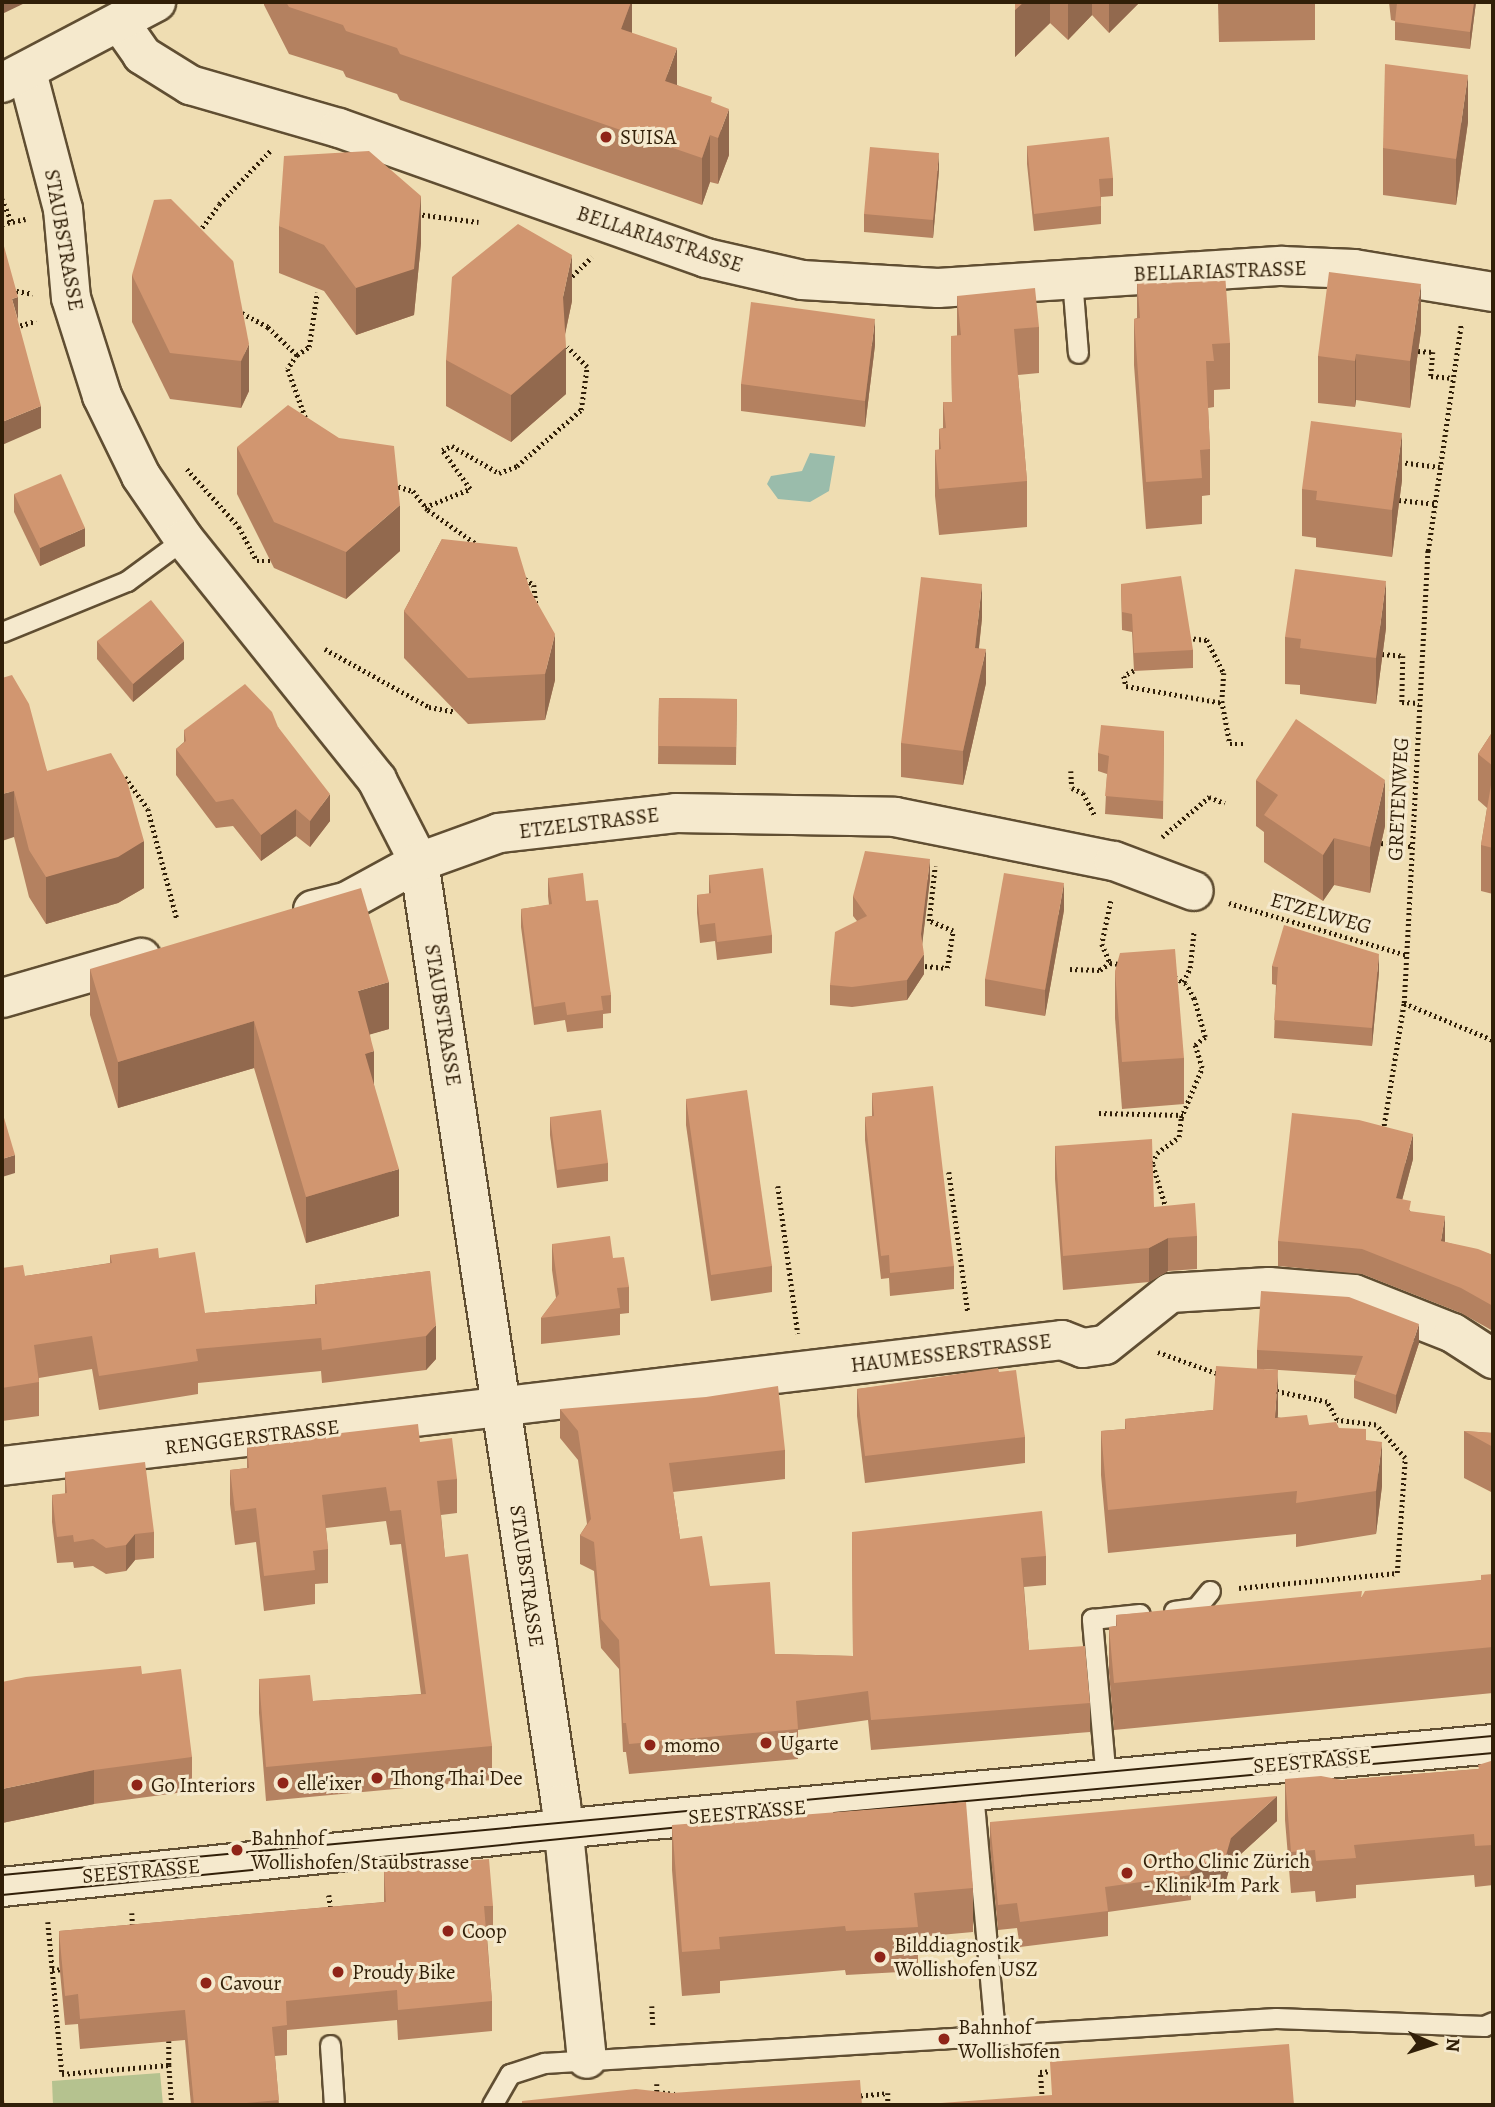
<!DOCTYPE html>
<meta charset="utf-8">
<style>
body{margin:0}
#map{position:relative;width:1495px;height:2107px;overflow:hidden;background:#efddb2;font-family:Alegreya,serif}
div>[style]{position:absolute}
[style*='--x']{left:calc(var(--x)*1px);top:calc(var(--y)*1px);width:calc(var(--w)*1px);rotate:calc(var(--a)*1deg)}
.green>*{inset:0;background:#b5c28f}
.water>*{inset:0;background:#9abcab}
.path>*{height:4.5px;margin-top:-2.25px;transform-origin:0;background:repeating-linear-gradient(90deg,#311f08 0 2px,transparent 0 5.5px)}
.roads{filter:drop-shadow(2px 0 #604e32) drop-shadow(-2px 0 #604e32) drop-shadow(0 2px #604e32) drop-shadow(0 -2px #604e32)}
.lane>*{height:19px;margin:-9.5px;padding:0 9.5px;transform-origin:9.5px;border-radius:9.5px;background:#f5e9cd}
.street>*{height:38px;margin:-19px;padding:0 19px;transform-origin:19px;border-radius:19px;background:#f5e9cd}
.secondary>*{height:38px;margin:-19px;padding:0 19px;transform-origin:19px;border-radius:19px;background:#f5e9cd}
.tram>*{height:2px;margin:-1px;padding:0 1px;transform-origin:1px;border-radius:1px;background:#311f08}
.wall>*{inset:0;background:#b48160}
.shaded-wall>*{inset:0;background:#92694e}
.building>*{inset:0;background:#d19670}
.dots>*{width:19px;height:19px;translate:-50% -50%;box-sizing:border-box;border:4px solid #f5e9cd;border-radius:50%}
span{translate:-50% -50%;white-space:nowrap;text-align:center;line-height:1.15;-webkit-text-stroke:6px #f5e9cd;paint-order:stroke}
.poi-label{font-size:21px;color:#311f08}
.left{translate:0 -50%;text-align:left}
.street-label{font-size:21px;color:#311f08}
.frame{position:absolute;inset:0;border:4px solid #311f08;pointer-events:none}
.north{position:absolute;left:1397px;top:2009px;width:70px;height:70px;-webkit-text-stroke:5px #f5e9cd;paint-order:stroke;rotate:93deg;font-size:19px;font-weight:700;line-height:28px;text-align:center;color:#311f08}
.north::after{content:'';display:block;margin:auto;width:24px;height:32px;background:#311f08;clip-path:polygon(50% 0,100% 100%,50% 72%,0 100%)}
</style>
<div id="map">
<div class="green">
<i style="clip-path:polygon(160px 2073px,163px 2105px,53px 2105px,52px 2081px)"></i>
</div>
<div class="water">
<i style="clip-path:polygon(810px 453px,835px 456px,829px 491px,810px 502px,778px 499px,767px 484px,771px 476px,802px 471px)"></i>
</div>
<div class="path">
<i style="--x:2;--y:199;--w:25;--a:67"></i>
<i style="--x:417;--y:214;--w:62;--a:7.5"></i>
<i style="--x:2;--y:224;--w:24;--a:-12"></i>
<i style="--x:199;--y:232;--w:34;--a:-54"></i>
<i style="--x:219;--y:204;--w:75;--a:-46.1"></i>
<i style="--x:568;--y:280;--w:33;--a:-44"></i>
<i style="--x:11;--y:290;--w:22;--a:10"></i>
<i style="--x:242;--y:313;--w:30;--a:28"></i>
<i style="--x:268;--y:327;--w:40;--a:44"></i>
<i style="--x:297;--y:355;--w:17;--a:123"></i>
<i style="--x:288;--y:369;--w:53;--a:70.2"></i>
<i style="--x:15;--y:327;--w:22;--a:-16"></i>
<i style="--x:1418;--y:351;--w:15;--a:4"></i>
<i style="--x:1433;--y:352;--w:24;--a:95"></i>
<i style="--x:1431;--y:376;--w:22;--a:5"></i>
<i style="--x:297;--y:355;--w:14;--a:-34"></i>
<i style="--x:309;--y:347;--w:55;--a:-81.6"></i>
<i style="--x:1400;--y:462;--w:40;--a:7.1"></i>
<i style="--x:187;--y:469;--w:78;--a:48.1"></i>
<i style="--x:239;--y:527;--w:38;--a:62"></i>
<i style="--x:257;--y:561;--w:13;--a:0"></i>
<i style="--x:393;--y:485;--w:21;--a:17"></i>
<i style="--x:413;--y:491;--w:24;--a:52"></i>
<i style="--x:428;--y:510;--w:61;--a:35"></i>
<i style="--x:1399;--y:500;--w:36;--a:6"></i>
<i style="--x:425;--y:507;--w:48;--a:-21.8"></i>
<i style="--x:470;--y:489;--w:48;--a:-125.7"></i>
<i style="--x:442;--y:450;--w:11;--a:-22"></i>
<i style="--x:452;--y:446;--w:54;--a:29.9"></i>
<i style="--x:499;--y:473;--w:19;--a:-21"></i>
<i style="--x:517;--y:466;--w:85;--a:-41.2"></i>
<i style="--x:581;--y:410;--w:43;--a:-82.1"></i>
<i style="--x:587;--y:367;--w:28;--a:-135"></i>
<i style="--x:525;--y:579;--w:11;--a:34"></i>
<i style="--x:534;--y:585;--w:18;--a:84"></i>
<i style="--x:1188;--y:638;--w:19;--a:6"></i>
<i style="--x:1207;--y:640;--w:37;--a:63"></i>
<i style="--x:1224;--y:673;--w:28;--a:94"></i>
<i style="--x:1222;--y:701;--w:44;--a:79.5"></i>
<i style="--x:1230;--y:744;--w:15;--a:0"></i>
<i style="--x:325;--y:649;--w:119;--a:29.1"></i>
<i style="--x:429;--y:707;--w:27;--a:10"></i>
<i style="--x:1382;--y:654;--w:21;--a:5"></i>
<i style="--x:1403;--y:656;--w:46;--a:91.2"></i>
<i style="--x:1402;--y:702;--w:17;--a:3"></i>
<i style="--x:1134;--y:671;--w:11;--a:153"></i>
<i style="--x:1124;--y:676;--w:10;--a:79"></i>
<i style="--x:1126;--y:686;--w:98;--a:9.9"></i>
<i style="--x:1071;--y:771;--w:17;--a:87"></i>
<i style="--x:1072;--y:788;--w:12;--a:24"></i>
<i style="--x:1083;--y:793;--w:26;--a:62"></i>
<i style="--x:125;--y:777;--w:39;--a:54"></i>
<i style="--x:148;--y:809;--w:114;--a:75.2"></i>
<i style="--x:1162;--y:837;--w:62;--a:-40.4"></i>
<i style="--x:1209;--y:797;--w:17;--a:21"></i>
<i style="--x:1381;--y:843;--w:31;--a:6"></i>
<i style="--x:1111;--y:901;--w:44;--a:101.8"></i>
<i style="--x:1102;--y:944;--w:21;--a:67"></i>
<i style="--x:1110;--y:963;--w:10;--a:6"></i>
<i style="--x:1229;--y:903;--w:185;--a:16.3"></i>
<i style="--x:925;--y:966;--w:22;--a:5"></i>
<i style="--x:947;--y:968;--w:37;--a:-81"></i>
<i style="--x:953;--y:931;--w:26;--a:-157"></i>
<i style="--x:929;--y:921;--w:55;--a:-83.8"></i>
<i style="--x:1070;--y:969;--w:30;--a:2"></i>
<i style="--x:1100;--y:970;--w:12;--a:-35"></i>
<i style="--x:1183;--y:982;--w:16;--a:-63"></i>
<i style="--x:1190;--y:968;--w:38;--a:-84"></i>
<i style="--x:1404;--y:1003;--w:96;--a:22.6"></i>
<i style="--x:1099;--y:1113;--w:84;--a:1.4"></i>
<i style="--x:1383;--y:1131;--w:130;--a:-80.7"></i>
<i style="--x:1404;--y:1003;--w:453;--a:-87"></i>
<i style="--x:1428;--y:551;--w:228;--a:-81.7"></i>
<i style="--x:949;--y:1172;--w:142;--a:82.3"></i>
<i style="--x:778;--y:1186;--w:149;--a:82.3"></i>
<i style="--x:1166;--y:1209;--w:48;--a:-106.9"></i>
<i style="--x:1152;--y:1163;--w:11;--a:-63"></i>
<i style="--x:1157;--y:1153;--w:27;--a:-36"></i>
<i style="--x:1179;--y:1137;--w:19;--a:-84"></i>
<i style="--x:1181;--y:1118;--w:54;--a:-67.2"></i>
<i style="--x:1202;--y:1068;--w:24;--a:-107"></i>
<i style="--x:1195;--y:1045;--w:13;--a:-39"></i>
<i style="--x:1205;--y:1037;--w:40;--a:-106"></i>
<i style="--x:1194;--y:999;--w:17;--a:-118"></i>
<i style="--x:1186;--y:984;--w:15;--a:-152"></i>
<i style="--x:1158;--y:1352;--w:65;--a:19.8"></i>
<i style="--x:1239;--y:1588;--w:159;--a:-5.4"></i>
<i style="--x:1397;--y:1573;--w:115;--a:-86"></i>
<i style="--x:1405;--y:1458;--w:44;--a:-131.3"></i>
<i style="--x:1376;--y:1425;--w:39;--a:-173"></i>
<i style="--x:1337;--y:1420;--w:21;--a:-119"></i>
<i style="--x:1327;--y:1402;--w:54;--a:-168.3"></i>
<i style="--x:329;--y:1895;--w:15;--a:82"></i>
<i style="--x:132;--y:1913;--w:17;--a:87"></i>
<i style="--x:48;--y:1922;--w:153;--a:84.7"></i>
<i style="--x:62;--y:2074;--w:107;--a:-4.8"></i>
<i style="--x:169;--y:2065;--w:40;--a:85.7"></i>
<i style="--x:52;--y:1970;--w:13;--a:-4"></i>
<i style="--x:652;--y:2006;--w:21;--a:87"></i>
<i style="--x:169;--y:2041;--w:24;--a:90"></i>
<i style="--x:657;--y:2084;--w:8;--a:90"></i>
<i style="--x:657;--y:2092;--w:18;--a:6"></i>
<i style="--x:855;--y:2096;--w:33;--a:-5"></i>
<i style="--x:888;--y:2093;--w:12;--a:90"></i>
<i style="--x:1042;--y:2099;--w:27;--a:-94"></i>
<i style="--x:1040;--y:2072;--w:13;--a:-4"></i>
</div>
<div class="roads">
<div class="lane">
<i style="--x:1072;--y:279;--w:74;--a:85.4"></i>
<i style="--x:2;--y:632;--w:135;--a:-22.2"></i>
<i style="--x:127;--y:581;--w:71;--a:-36.4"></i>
<i style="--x:1174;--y:1611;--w:22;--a:-8"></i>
<i style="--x:1196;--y:1608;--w:22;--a:-51"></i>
<i style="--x:1106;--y:1780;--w:162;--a:-95"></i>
<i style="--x:1092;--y:1619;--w:48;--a:-5.9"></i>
<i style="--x:973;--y:1792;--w:244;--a:84.8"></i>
<i style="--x:330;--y:2045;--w:60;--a:86.2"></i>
<i style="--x:492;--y:2105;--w:36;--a:-60"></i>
<i style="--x:510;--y:2074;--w:36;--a:-18"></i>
<i style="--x:544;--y:2063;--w:733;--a:-3.52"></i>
<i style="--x:1276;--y:2018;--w:208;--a:2.2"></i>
<i style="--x:1484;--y:2026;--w:10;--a:-24"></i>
</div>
<div class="street">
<i style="--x:120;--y:23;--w:39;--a:55"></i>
<i style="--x:142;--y:55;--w:57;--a:32"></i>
<i style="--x:190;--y:85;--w:155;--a:16.1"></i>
<i style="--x:339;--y:128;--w:389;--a:19.5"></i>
<i style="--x:706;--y:258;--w:98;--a:12.9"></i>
<i style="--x:802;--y:280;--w:136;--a:3.4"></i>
<i style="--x:938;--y:288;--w:345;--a:-3.7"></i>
<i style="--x:1282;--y:266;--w:72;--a:2.4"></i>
<i style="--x:1354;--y:269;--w:141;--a:9.4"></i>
<i style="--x:27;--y:72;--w:142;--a:75.3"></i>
<i style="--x:63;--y:209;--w:89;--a:84.9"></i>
<i style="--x:71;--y:298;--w:103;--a:72.4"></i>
<i style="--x:102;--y:396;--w:89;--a:64"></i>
<i style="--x:141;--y:476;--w:76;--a:55.7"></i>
<i style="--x:184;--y:539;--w:309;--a:51.3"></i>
<i style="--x:377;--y:780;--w:92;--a:62.9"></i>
<i style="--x:419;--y:862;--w:953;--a:81.43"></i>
<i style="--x:561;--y:1804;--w:256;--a:84.2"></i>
<i style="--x:313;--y:910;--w:34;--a:-14"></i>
<i style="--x:346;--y:902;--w:83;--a:-28.7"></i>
<i style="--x:419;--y:862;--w:85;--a:-19.9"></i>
<i style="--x:499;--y:833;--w:178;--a:-6.4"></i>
<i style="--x:676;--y:813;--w:219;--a:1"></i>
<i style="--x:895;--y:817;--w:223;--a:11.4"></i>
<i style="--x:1114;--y:861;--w:85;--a:20.6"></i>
<i style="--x:2;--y:998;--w:145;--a:-16.1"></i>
<i style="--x:2;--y:1466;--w:1067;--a:-6.78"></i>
<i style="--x:1062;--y:1340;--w:22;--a:21"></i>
<i style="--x:1083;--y:1348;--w:22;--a:-8"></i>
<i style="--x:1105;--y:1345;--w:83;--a:-38.7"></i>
<i style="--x:1170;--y:1293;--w:99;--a:-3.5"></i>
<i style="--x:1269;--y:1287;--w:85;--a:4.7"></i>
<i style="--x:1354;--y:1294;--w:106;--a:21.5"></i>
<i style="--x:1453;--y:1333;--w:48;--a:33"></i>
</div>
<div class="secondary">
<i style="--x:2;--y:83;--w:174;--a:-27.7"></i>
<i style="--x:2;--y:1887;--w:631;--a:-5.91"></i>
<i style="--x:630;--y:1822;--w:867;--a:-5.16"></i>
</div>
</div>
<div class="tram">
<i style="--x:834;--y:1813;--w:662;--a:-5.2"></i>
<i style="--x:2;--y:1875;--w:1497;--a:-5.33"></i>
<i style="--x:2;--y:1895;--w:692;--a:-5.72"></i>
</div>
<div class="wall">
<i style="clip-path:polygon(264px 2px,632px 2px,632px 33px,677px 85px,712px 103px,729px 155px,718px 184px,710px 182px,702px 205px,400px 100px,397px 94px,346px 77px,343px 71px,289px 54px,264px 5px)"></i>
<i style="clip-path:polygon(1015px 2px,1140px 2px,1109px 33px,1092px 15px,1068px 40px,1050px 23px,1015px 57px)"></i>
<i style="clip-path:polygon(1218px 2px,1315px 2px,1315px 40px,1219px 42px)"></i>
<i style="clip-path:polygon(1389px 2px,1476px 2px,1470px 49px,1395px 40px,1395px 21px,1391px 20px)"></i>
<i style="clip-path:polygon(1468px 122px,1456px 205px,1383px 195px,1383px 148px)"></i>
<i style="clip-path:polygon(1027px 146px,1113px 178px,1113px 196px,1101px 197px,1101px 224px,1034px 231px,1027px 164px)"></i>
<i style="clip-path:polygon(939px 170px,933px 238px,864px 232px,864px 214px)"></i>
<i style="clip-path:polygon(279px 226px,421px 243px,414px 315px,356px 335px,324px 291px,279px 273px)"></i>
<i style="clip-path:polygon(233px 261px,249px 391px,241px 408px,170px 399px,132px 322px,132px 275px)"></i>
<i style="clip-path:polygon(1137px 280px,1230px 343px,1230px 389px,1214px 390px,1214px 407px,1208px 408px,1210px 449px,1210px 495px,1202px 496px,1202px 524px,1146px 529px,1134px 365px,1134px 319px,1137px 318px)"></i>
<i style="clip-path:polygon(957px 296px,1039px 327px,1039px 373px,1018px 375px,1027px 481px,1027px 527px,939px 535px,935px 496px,935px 450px,939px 450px,939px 429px,943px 428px,943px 402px,952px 402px,951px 336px,957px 336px)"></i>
<i style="clip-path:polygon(572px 301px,565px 335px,566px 394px,511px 442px,446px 406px,446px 360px)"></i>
<i style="clip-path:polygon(1421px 331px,1410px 408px,1356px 400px,1355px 407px,1318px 403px,1318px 356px)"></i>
<i style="clip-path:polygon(875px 345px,865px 427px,741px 411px,741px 384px)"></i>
<i style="clip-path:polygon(237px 447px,400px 551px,346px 599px,274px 568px,237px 494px)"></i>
<i style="clip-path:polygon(1402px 480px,1392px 557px,1316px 547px,1316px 538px,1302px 536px,1302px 489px)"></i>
<i style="clip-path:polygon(14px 494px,85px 546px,40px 566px,14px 512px)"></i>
<i style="clip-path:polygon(442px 539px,555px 680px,545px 720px,468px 724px,404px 658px,404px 611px)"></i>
<i style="clip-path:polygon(1121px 584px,1193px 650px,1193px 668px,1134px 671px,1132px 632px,1122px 630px)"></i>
<i style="clip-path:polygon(982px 618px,979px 648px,986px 683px,963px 785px,901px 777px,901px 743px)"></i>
<i style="clip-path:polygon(1386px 628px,1376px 704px,1300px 694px,1300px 685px,1285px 684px,1285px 637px)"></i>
<i style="clip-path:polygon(97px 641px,184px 659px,133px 702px,97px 659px)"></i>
<i style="clip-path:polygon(2px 678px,47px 771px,144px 888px,118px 903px,46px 924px,29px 897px,14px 837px)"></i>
<i style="clip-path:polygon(659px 698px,737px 699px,736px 765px,658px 764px)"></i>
<i style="clip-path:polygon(278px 727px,330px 821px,310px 847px,296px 836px,261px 861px,233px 826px,216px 828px,176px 775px,176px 749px,184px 742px,184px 730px)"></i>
<i style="clip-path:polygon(1164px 731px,1163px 819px,1105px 814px,1107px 774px,1098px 771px,1098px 753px)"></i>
<i style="clip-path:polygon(1493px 731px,1493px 894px,1481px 891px,1481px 845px,1487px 808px,1478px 800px,1478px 754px)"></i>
<i style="clip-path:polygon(1256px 780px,1385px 826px,1370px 893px,1334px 885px,1323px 901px,1264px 862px,1264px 832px,1256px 826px)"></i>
<i style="clip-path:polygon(709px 875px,772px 935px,772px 953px,717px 960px,715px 941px,700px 943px,697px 913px,697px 895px,709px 894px)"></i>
<i style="clip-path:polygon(548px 878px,586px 901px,611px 995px,611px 1013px,603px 1014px,603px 1028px,567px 1032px,565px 1020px,534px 1025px,521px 927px,521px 909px,549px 905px,548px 896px)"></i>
<i style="clip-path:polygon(930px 879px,922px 944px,924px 974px,907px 1000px,852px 1007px,830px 1005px,830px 985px,857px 921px,853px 916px,853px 896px)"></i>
<i style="clip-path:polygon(1064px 910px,1045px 1016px,985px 1006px,985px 979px)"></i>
<i style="clip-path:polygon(1272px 966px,1379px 972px,1372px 1046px,1274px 1038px,1276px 985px,1272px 984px)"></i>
<i style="clip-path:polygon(90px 969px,389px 1029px,370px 1034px,374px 1085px,399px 1216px,306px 1243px,254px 1068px,118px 1108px,90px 1015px)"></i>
<i style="clip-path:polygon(1115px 971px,1184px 1058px,1184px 1104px,1122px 1109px,1115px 1018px)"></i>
<i style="clip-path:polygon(872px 1093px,954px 1266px,954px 1289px,890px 1296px,889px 1278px,881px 1279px,865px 1140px,865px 1117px,872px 1116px)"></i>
<i style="clip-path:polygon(686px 1099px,772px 1266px,772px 1292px,711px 1301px,686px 1125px)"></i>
<i style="clip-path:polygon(550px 1117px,608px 1163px,608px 1181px,557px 1188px,550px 1135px)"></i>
<i style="clip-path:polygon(1055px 1146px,1154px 1207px,1197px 1236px,1197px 1269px,1168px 1271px,1149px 1282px,1063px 1290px,1055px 1179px)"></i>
<i style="clip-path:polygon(1413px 1159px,1402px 1200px,1411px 1212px,1445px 1242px,1493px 1255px,1493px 1331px,1461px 1313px,1362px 1274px,1278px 1266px,1278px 1241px)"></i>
<i style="clip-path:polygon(552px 1244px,613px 1258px,629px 1287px,629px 1313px,620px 1314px,620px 1335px,541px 1344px,541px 1318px,556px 1298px,552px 1270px)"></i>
<i style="clip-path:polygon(110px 1255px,159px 1258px,205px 1313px,315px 1304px,315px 1285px,430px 1271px,436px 1359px,426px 1370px,322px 1383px,321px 1371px,198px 1383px,198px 1394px,99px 1410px,92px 1369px,39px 1378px,39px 1416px,2px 1421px,2px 1268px,25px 1276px,110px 1263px)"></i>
<i style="clip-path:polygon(1419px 1343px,1396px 1414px,1354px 1398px,1354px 1380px,1356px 1375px,1264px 1369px,1277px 1417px,1309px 1425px,1339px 1428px,1366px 1440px,1382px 1486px,1376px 1534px,1296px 1547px,1296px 1534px,1108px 1553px,1101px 1475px,1101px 1431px,1125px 1429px,1125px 1419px,1213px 1410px,1257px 1369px,1257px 1350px)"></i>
<i style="clip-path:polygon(999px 1372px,1025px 1437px,1025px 1463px,865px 1483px,857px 1416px,857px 1389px)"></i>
<i style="clip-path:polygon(560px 1409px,785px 1450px,785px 1479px,673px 1492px,680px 1539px,710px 1586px,775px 1654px,853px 1656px,852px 1532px,1046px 1556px,1046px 1585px,1024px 1587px,1029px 1650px,1090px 1703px,1090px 1732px,871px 1750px,868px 1720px,798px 1730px,798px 1759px,629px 1774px,626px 1752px,623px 1752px,619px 1669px,601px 1648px,594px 1571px,580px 1564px,580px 1535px,587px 1524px,578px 1460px,560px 1438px)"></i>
<i style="clip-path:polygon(1464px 1431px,1493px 1433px,1493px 1493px,1464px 1478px)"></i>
<i style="clip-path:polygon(420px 1442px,457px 1479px,457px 1513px,441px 1515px,445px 1557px,492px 1746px,492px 1780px,266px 1801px,259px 1713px,259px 1679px,313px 1701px,421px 1694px,401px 1544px,390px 1545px,386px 1521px,326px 1528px,328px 1549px,328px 1583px,315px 1584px,315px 1604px,264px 1611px,256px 1542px,235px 1545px,230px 1504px,230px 1470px,247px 1468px,247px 1444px)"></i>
<i style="clip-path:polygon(65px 1472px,154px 1532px,154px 1558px,135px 1560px,126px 1571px,106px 1574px,93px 1566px,74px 1568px,73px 1562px,57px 1563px,52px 1522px,52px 1495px,65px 1494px)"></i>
<i style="clip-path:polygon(1493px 1574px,1493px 1693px,1114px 1730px,1109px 1673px,1109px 1627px,1116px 1626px,1116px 1615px,1362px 1597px,1481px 1580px)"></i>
<i style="clip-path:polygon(142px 1674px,192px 1757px,192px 1791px,94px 1804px,2px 1823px)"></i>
<i style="clip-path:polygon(1493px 1761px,1493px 1885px,1475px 1887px,1474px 1875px,1356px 1885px,1356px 1898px,1316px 1902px,1315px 1891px,1291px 1893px,1285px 1820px,1285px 1779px,1342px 1780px,1478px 1769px)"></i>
<i style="clip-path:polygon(1277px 1821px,1231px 1863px,1225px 1884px,1191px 1891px,1191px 1900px,1108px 1912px,1108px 1936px,1020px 1947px,1017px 1928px,998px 1930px,990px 1847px,990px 1822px)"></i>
<i style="clip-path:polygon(672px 1825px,973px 1888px,973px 1932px,918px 1937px,918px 1971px,846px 1975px,845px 1970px,720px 1981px,720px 1993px,682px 1996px,672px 1870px)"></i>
<i style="clip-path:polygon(384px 1868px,493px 1906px,493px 1935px,487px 1936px,492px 2001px,492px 2031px,398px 2040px,397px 2020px,287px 2030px,287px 2055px,275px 2056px,279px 2105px,191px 2105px,185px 2040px,80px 2049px,78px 2024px,65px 2025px,59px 1961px,59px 1931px,384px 1902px)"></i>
</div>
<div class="shaded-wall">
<i style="clip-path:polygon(2px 2px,27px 2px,2px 14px)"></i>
<i style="clip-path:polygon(631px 2px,632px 2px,632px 43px,621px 29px)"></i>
<i style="clip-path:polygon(1024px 2px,1050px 2px,1050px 23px,1015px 57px,1015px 10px)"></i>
<i style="clip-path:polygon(1068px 2px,1092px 2px,1092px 15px,1068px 40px)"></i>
<i style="clip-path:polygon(1109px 2px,1140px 2px,1109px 33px)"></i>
<i style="clip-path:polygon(1474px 2px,1476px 2px,1470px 49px,1470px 32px)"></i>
<i style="clip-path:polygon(677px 48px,677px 95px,665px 81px)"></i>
<i style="clip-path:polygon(1468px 75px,1468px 122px,1456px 205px,1456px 159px)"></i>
<i style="clip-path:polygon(729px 109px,729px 155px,718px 184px,718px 138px)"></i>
<i style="clip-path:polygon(710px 135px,710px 182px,702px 205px,702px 158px)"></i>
<i style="clip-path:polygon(939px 153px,939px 170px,933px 238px,933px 220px)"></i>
<i style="clip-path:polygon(421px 196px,421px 243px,414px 315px,356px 335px,356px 288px)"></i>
<i style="clip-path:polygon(572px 255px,572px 301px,563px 343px,563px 297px)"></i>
<i style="clip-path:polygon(1421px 284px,1421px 331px,1410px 408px,1410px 361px)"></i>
<i style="clip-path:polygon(18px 297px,18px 320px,12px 299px)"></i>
<i style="clip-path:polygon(875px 319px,875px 345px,865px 427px,865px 401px)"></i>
<i style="clip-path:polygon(249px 344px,249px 391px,241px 408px,241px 361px)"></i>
<i style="clip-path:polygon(566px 347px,566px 394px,511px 442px,511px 395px)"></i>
<i style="clip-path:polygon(1356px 354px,1356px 400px,1355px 407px,1355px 361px)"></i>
<i style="clip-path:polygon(41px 406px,41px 428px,2px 445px,2px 422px)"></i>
<i style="clip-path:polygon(1402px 433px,1402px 480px,1392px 557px,1392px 510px)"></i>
<i style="clip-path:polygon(400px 505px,400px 551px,346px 599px,346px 552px)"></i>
<i style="clip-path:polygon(85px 528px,85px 546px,40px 566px,40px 548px)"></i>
<i style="clip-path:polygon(1386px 581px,1386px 628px,1376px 704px,1376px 658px)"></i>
<i style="clip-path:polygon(982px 584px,982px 618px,975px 682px,975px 648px)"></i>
<i style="clip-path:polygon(555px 634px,555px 680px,545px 720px,545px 674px)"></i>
<i style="clip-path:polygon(184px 641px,184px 659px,133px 702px,133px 684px)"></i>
<i style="clip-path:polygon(986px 649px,986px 683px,963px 785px,963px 751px)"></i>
<i style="clip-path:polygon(1385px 780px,1385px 826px,1370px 893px,1370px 847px)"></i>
<i style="clip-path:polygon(14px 791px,14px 837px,2px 841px,2px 794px)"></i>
<i style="clip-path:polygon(330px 794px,330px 821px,310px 847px,310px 821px)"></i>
<i style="clip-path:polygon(296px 809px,296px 836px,261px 861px,261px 835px)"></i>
<i style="clip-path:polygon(1334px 838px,1334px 885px,1323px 901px,1323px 855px)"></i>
<i style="clip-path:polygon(144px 841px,144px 888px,118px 903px,46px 924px,46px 877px)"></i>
<i style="clip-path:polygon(930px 859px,930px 879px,921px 954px,921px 934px)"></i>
<i style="clip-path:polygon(1064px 883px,1064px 910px,1045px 1016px,1045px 990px)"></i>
<i style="clip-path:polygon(924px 954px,924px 974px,907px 1000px,907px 980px)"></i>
<i style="clip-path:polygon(1379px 954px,1379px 972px,1372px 1046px,1372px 1028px)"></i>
<i style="clip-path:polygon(389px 982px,389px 1029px,358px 1038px,358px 991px)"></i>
<i style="clip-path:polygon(254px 1021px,254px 1068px,118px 1108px,118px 1062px)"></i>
<i style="clip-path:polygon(374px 1051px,374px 1097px,365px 1054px)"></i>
<i style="clip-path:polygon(1413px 1134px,1413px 1159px,1396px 1223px,1396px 1198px)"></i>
<i style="clip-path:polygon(15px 1155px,15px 1173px,2px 1177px,2px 1159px)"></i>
<i style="clip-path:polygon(399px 1169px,399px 1216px,306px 1243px,306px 1197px)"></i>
<i style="clip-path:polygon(1445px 1216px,1445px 1241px,1441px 1266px,1441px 1241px)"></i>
<i style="clip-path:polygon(1168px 1238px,1168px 1271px,1149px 1282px,1149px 1248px)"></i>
<i style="clip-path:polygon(1419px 1324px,1419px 1343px,1396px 1414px,1396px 1395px)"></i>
<i style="clip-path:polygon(436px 1325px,436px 1359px,426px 1370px,426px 1336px)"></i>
<i style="clip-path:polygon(1278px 1370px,1278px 1414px,1275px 1461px,1275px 1418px)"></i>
<i style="clip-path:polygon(1382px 1442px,1382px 1486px,1376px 1534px,1376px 1491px)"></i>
<i style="clip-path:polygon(135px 1534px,135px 1560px,126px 1571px,126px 1545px)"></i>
<i style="clip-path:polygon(94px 1770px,94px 1804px,2px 1823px,2px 1789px)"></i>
<i style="clip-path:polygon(1277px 1796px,1277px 1821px,1231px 1863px,1225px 1884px,1191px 1891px,1191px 1875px,1189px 1867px,1231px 1838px)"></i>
</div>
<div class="building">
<i style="clip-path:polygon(286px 2px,631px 2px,621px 29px,677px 48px,665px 81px,712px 97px,711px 102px,729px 109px,718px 138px,710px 135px,702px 158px,400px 54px,397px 48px,346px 31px,343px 25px,289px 7px)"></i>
<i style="clip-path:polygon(1015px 2px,1024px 2px,1015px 10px)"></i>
<i style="clip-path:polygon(1391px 2px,1474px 2px,1470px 32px,1395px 22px,1397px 3px)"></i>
<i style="clip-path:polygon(1385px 64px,1468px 75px,1456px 159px,1383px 148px)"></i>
<i style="clip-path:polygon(1109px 137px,1113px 178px,1099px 179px,1101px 206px,1034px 214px,1027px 146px)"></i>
<i style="clip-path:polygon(870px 147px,939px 153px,933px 220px,864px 214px)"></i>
<i style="clip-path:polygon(369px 151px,421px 196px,414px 269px,356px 288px,324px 245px,279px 226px,284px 156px)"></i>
<i style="clip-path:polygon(171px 199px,233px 261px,249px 344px,241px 361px,170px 353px,132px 275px,154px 200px)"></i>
<i style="clip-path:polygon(518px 224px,572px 255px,563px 297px,566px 347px,511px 395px,446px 360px,452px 277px)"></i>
<i style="clip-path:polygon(2px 239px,18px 297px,12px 299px,41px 406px,2px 422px)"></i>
<i style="clip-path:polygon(1329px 272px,1421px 284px,1410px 361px,1356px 354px,1355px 361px,1318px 356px)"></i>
<i style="clip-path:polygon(1225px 273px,1230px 343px,1212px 344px,1214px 361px,1206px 361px,1210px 449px,1200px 450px,1202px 478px,1146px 482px,1134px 319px,1140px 318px,1137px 280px)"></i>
<i style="clip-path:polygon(1035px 288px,1039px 327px,1014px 329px,1027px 481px,939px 489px,935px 450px,941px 449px,939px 429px,946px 428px,943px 402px,952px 402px,951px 336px,961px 335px,957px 296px)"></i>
<i style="clip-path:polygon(751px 302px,875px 319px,865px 401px,741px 384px)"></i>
<i style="clip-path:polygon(288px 405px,339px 438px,394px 446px,400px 505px,346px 552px,274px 522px,237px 447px)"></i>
<i style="clip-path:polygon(1311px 421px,1402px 433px,1392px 510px,1316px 500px,1317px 491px,1302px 489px)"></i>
<i style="clip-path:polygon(61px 474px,85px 528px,40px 548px,14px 494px)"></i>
<i style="clip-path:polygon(442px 539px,517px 547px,530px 590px,555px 634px,545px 674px,468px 678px,404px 611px)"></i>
<i style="clip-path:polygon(1295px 569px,1386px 581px,1376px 658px,1300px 648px,1301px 639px,1285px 637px)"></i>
<i style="clip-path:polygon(1181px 576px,1193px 650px,1134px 653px,1132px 614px,1122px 612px,1121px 584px)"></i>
<i style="clip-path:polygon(921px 577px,982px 584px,975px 648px,986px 649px,963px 751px,901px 743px)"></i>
<i style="clip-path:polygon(151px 600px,184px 641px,133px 684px,97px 641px)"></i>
<i style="clip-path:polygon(12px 675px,29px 704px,47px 771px,111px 753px,127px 781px,144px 841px,118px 857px,46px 877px,29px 850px,14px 791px,2px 794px,2px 678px)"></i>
<i style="clip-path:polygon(245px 684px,272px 712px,278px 727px,330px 794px,310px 821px,296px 809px,261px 835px,233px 799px,216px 802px,176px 749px,186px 741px,184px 730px)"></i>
<i style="clip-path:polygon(659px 698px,737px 699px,736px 747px,658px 746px)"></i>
<i style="clip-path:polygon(1296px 719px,1385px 780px,1370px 847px,1334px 838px,1323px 855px,1264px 815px,1278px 795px,1256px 780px)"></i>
<i style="clip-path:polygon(1101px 725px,1164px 731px,1163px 801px,1105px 796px,1109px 756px,1098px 753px)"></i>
<i style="clip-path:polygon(1493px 731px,1493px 766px,1478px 754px)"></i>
<i style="clip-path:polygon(1493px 773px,1493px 848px,1481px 845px)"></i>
<i style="clip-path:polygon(865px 851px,930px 859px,921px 934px,924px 954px,907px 980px,852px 987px,830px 985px,835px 932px,867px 916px,853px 896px)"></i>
<i style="clip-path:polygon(763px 868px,772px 935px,717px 942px,715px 923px,700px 925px,697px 895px,711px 893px,709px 875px)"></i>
<i style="clip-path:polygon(583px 873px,586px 901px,598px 900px,611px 995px,601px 996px,603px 1010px,567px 1015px,565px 1002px,534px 1007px,521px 909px,552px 904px,548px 878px)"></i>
<i style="clip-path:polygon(1004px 873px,1064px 883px,1045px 990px,985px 979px)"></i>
<i style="clip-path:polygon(361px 888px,389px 982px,358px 991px,374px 1051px,365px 1054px,399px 1169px,306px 1197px,254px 1021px,118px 1062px,90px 969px)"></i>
<i style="clip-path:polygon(1284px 925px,1379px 954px,1372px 1028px,1274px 1020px,1278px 967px,1272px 966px)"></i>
<i style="clip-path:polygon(1175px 949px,1184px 1058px,1122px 1062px,1115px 971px,1120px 953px)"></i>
<i style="clip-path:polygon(933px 1086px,954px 1266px,890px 1273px,889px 1255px,881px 1256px,865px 1117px,874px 1116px,872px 1093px)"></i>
<i style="clip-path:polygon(747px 1090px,772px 1266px,711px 1275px,686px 1099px)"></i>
<i style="clip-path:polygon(601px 1110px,608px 1163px,557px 1170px,550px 1117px)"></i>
<i style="clip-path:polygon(2px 1111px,15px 1155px,2px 1159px)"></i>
<i style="clip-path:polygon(1292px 1113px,1359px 1120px,1413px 1134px,1396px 1198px,1411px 1201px,1409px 1211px,1445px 1216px,1441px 1241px,1478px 1249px,1493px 1255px,1493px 1306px,1461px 1288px,1362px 1249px,1278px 1241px)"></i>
<i style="clip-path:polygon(1152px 1139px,1154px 1207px,1195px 1203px,1197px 1236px,1168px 1238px,1149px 1248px,1063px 1256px,1055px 1146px)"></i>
<i style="clip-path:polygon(610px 1236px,613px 1258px,624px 1257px,629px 1287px,617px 1288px,620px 1308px,541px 1318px,559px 1294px,552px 1244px)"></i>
<i style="clip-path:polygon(158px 1248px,159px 1258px,195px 1252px,205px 1313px,317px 1304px,315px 1285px,430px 1271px,436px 1325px,426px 1336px,322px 1350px,321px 1338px,196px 1349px,198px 1361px,99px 1376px,92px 1336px,34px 1345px,39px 1382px,2px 1388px,2px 1268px,23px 1265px,25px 1276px,112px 1263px,110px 1255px)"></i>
<i style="clip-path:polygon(1261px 1291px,1349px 1297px,1419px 1324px,1396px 1395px,1354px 1380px,1363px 1356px,1257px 1350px)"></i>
<i style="clip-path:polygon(1216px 1366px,1278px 1370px,1275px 1418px,1307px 1415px,1309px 1425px,1336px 1422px,1339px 1428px,1366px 1429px,1366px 1440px,1382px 1442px,1376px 1491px,1296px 1503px,1297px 1491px,1108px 1510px,1101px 1431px,1126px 1429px,1125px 1419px,1213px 1410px)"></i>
<i style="clip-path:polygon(998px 1368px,999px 1372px,1016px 1370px,1025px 1437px,865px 1456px,857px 1389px)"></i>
<i style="clip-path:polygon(778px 1386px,785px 1450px,669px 1463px,680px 1539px,702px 1536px,710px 1586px,770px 1582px,775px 1654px,853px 1656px,852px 1532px,1042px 1511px,1046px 1556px,1021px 1558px,1029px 1650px,1085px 1646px,1090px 1703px,871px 1720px,868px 1691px,796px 1701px,798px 1729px,629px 1744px,626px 1723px,623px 1723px,619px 1640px,601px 1619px,594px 1542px,580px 1535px,591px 1519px,578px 1431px,560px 1409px,706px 1397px)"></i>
<i style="clip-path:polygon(418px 1424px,420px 1442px,452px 1438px,457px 1479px,437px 1481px,445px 1557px,468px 1554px,492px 1746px,266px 1767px,259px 1679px,310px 1675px,313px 1701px,426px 1694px,401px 1510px,390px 1511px,386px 1487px,322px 1495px,328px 1549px,313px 1551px,315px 1570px,264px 1576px,256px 1508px,235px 1511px,230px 1470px,249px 1468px,247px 1444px)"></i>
<i style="clip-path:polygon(1464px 1431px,1493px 1433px,1493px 1447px)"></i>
<i style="clip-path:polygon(145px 1462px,154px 1532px,135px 1534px,126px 1545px,106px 1548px,93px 1539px,74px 1542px,73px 1535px,57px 1537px,52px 1495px,67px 1493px,65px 1472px)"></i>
<i style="clip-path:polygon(1493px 1574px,1493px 1647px,1114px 1683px,1109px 1627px,1117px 1626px,1116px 1615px,1362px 1591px,1361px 1598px,1365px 1591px,1481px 1580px,1481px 1575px)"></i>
<i style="clip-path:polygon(141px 1666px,142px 1674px,181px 1669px,192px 1757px,94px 1770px,2px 1789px,2px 1682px,26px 1677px)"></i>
<i style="clip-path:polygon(1491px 1761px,1493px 1761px,1493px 1845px,1475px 1846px,1474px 1834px,1354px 1845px,1356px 1858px,1316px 1861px,1315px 1850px,1291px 1852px,1285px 1779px,1321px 1776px,1342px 1780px,1479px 1769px,1478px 1765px)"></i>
<i style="clip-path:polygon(1277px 1796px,1231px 1838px,1225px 1859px,1189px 1867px,1191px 1875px,1105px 1887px,1108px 1911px,1020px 1922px,1017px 1903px,998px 1905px,990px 1822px)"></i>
<i style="clip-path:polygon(966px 1802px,973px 1888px,914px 1893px,918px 1927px,846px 1931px,845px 1926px,719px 1937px,720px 1949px,682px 1952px,672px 1825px)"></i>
<i style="clip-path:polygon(489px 1859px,493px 1906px,484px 1906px,492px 2001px,398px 2010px,397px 1990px,286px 2001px,287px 2025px,272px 2027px,279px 2100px,225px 2105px,194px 2105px,185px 2010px,80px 2019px,78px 1994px,65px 1996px,59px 1931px,386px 1902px,384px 1868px)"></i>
<i style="clip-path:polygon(1289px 2044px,1294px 2105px,913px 2105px,1052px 2095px,1050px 2062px)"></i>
<i style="clip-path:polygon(860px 2080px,862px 2105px,522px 2105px,522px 2101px,636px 2089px,672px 2093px)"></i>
<i style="clip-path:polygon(2px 2088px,5px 2105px,2px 2105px)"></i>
</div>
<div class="dots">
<i style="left:606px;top:137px;background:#8f2418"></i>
<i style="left:766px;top:1743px;background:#8f2418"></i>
<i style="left:650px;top:1745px;background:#8f2418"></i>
<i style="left:377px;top:1778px;background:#8f2418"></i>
<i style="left:283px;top:1783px;background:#8f2418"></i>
<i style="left:137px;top:1785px;background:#8f2418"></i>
<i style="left:237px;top:1850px;background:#8f2418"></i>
<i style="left:1127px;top:1873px;background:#8f2418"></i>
<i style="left:448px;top:1931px;background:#8f2418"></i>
<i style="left:880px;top:1957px;background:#8f2418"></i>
<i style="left:338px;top:1972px;background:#8f2418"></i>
<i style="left:206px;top:1983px;background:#8f2418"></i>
<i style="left:944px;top:2039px;background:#8f2418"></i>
</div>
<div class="poi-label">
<span class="left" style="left:620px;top:137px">SUISA</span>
<span class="left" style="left:780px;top:1743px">Ugarte</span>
<span class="left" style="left:664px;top:1745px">momo</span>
<span class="left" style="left:391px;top:1778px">Thong Thai Dee</span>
<span class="left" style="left:297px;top:1783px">elle'ixer</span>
<span class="left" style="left:151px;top:1785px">Go Interiors</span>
<span class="left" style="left:251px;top:1850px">Bahnhof<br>Wollishofen/Staubstrasse</span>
<span class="left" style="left:1143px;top:1873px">Ortho Clinic Zürich<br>- Klinik Im Park</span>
<span class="left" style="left:462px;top:1931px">Coop</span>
<span class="left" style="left:894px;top:1957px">Bilddiagnostik<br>Wollishofen USZ</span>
<span class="left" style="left:352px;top:1972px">Proudy Bike</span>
<span class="left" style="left:220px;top:1983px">Cavour</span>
<span class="left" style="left:958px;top:2039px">Bahnhof<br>Wollishofen</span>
</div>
<div class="street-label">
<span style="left:660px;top:239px;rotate:18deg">BELLARIASTRASSE</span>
<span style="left:64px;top:240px;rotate:80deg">STAUBSTRASSE</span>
<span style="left:1220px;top:271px;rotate:-2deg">BELLARIASTRASSE</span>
<span style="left:1398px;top:799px;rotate:-87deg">GRETENWEG</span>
<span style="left:589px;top:823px;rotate:-7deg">ETZELSTRASSE</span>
<span style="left:1321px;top:913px;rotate:16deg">ETZELWEG</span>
<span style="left:443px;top:1015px;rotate:81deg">STAUBSTRASSE</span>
<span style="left:951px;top:1353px;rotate:-7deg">HAUMESSERSTRASSE</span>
<span style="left:252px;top:1437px;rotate:-7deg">RENGGERSTRASSE</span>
<span style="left:527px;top:1576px;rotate:82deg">STAUBSTRASSE</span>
<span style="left:1312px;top:1761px;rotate:-5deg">SEESTRASSE</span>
<span style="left:747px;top:1812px;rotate:-5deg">SEESTRASSE</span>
<span style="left:141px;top:1871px;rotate:-5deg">SEESTRASSE</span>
</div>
<div class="frame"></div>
<div class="north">N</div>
</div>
